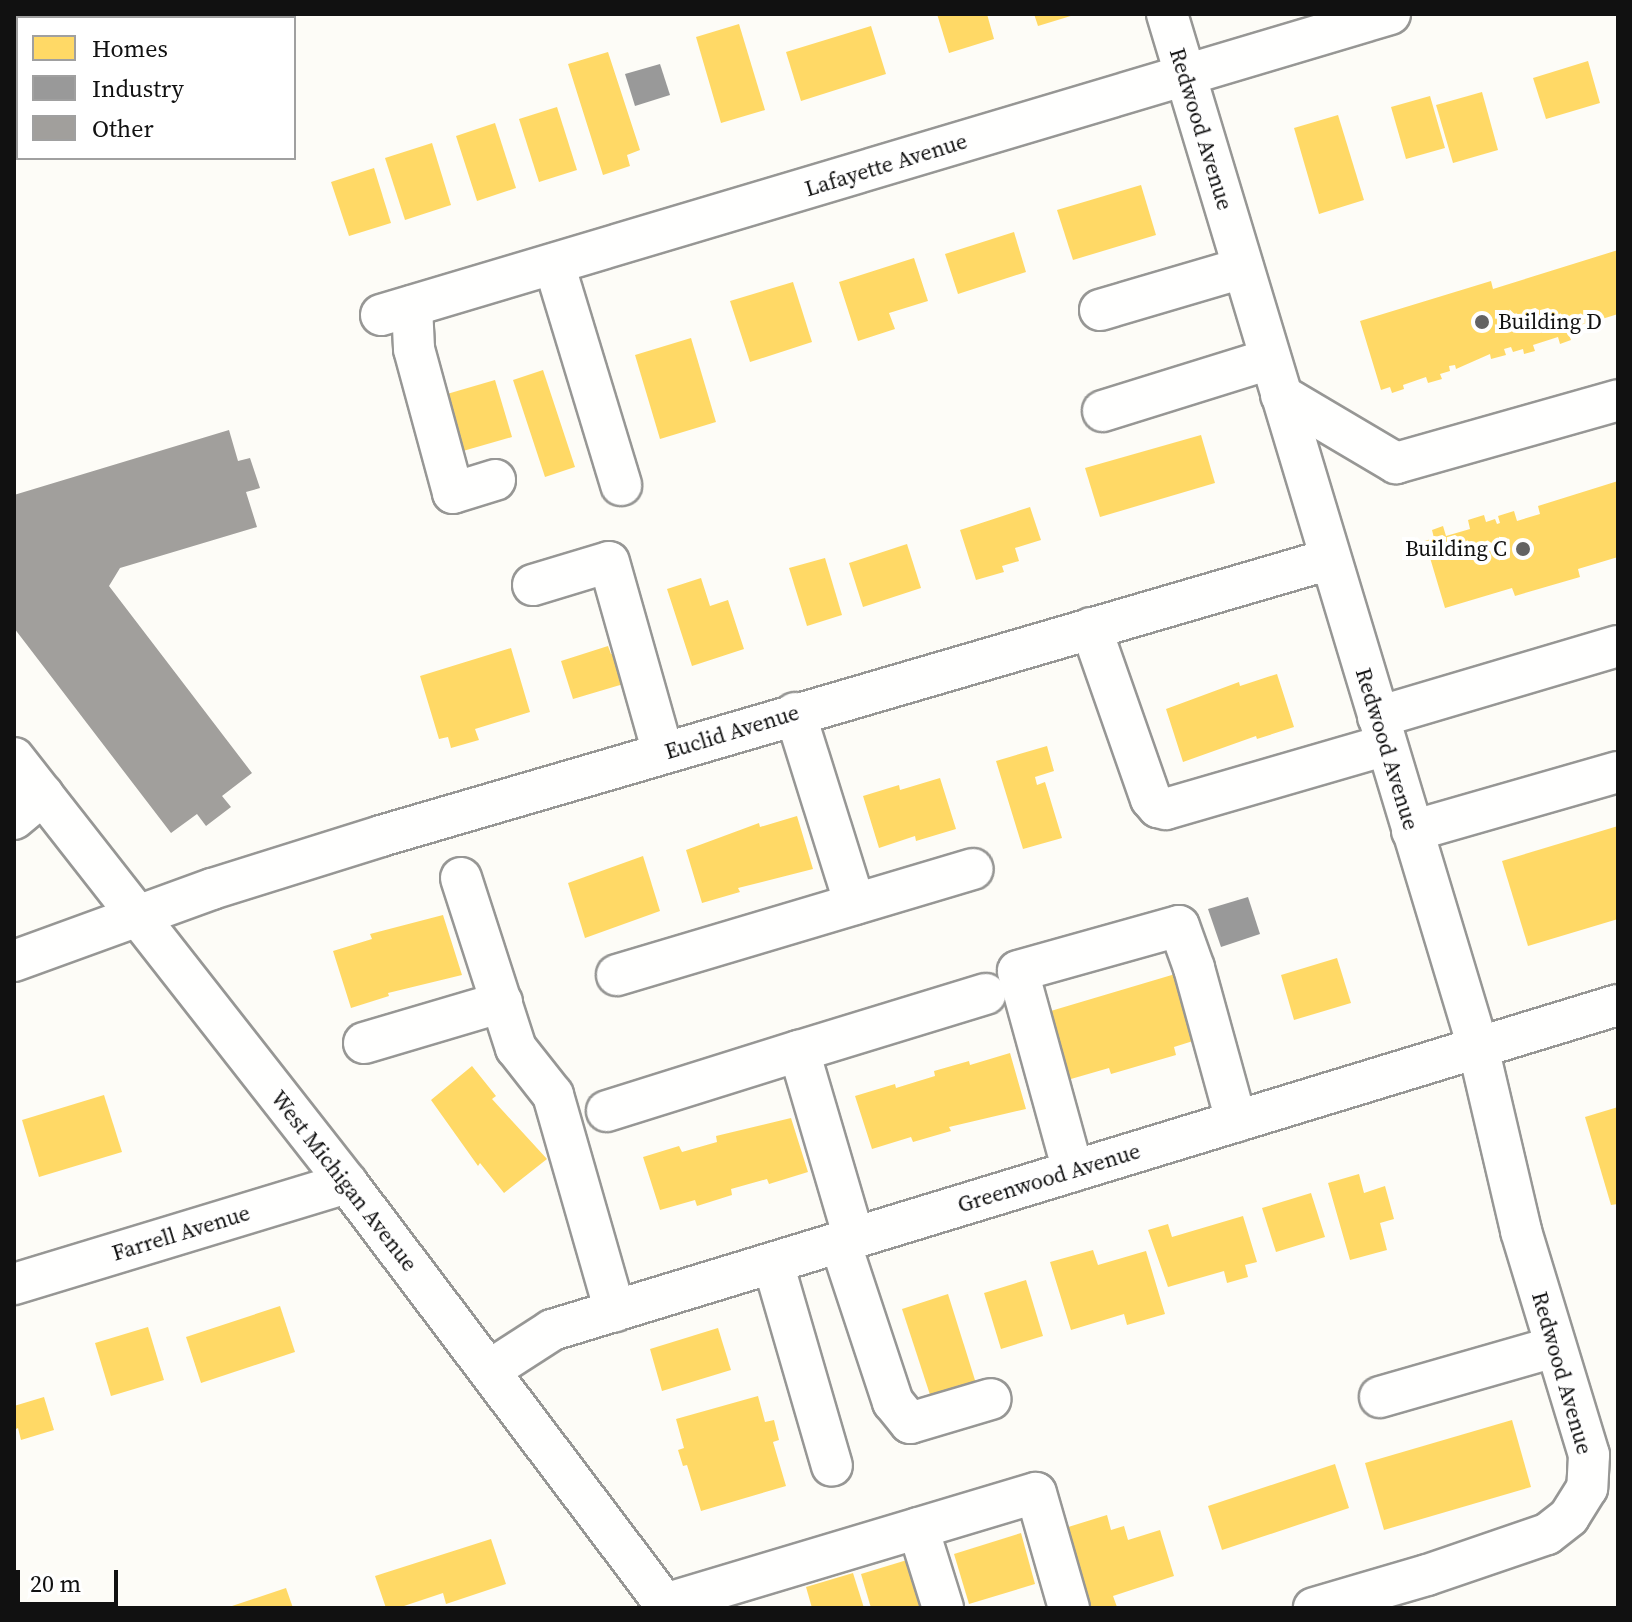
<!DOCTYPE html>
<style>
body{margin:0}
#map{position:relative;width:1632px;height:1622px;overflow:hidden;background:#fdfcf7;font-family:"Source Serif 4",serif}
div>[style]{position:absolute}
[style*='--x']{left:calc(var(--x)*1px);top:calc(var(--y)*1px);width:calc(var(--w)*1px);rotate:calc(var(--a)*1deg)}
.homes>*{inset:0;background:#ffd966}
.industry>*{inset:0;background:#999}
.building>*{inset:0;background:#a19f9c}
.roads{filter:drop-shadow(2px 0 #979795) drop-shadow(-2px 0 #979795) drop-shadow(0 2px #979795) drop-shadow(0 -2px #979795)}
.minor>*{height:40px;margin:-20px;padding:0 20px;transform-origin:20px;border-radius:20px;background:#fffffe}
.dots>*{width:22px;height:22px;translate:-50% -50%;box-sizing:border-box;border:4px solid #fff;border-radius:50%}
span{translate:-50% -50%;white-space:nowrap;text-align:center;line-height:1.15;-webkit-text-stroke:8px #fff;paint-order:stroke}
.street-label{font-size:22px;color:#111}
.poi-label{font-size:22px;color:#111}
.left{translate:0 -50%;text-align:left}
.right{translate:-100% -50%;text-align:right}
.frame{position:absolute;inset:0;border:16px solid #111;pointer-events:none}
.legend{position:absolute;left:16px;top:16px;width:280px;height:144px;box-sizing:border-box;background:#fff;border:2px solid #a0a0a0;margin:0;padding:10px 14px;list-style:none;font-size:24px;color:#111}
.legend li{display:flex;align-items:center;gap:16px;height:40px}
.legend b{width:40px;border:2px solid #a0a0a0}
.scale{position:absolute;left:16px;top:1570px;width:102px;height:36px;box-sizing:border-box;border:4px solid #111;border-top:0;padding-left:10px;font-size:24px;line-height:28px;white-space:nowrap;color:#111;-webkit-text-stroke:6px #fff;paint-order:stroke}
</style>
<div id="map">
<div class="homes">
<i style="clip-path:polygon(937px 14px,987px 14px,994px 39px,949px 53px)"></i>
<i style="clip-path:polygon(1034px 14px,1073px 14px,1074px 15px,1038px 26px)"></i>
<i style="clip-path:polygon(739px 24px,765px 110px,721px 123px,696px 37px)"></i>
<i style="clip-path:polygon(871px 26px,886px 74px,801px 101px,786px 52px)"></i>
<i style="clip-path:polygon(608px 52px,640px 150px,627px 155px,630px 166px,603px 175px,568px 64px)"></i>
<i style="clip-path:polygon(1588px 61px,1600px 103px,1546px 119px,1533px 78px)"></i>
<i style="clip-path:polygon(1482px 92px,1498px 150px,1453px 163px,1436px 105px)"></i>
<i style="clip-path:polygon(1430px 96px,1445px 148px,1406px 159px,1391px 107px)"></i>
<i style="clip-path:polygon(557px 107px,577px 170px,539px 182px,519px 119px)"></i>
<i style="clip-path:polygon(1338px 115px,1364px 200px,1319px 214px,1294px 128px)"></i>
<i style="clip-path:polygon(495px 123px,516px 188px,477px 201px,456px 136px)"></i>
<i style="clip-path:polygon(432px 143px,451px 205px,405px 220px,385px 158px)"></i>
<i style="clip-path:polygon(374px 168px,391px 223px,349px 236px,331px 182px)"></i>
<i style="clip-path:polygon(1141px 185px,1156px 235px,1073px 260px,1057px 210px)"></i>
<i style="clip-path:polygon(1014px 232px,1026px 272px,958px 294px,945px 254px)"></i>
<i style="clip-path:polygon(1618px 250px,1618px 314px,1602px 319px,1604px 324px,1589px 329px,1587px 323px,1577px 326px,1578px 332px,1569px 335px,1571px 340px,1560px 344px,1558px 337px,1533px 345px,1535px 351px,1524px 354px,1523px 349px,1513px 352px,1511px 347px,1504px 349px,1506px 355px,1491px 359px,1490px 354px,1456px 369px,1455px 365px,1449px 366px,1450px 371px,1440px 374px,1442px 379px,1428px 383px,1426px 377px,1403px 385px,1404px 389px,1392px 393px,1390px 387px,1381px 390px,1360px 321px,1491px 281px,1493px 289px)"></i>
<i style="clip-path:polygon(914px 258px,928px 301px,889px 313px,895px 329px,858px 341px,839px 282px)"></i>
<i style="clip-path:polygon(793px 282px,812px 342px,750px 362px,730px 301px)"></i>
<i style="clip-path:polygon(691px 338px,716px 422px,660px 439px,635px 355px)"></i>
<i style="clip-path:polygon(543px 370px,575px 467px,545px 477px,513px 380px)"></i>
<i style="clip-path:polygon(495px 380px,512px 437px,463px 451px,447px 394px)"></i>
<i style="clip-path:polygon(1201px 435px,1215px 483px,1100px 517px,1085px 468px)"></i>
<i style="clip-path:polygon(1618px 481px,1618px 557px,1578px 569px,1580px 577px,1515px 596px,1512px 588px,1445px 608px,1425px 541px,1434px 538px,1432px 530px,1443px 526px,1446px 536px,1470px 529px,1468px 520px,1484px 515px,1486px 522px,1495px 519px,1497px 524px,1500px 523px,1498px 516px,1514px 511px,1517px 521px,1540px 514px,1538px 506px)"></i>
<i style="clip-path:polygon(1030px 507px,1041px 540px,1015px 548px,1019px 561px,1002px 566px,1004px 572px,976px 580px,960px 530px)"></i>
<i style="clip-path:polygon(907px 544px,921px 588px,863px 607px,849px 563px)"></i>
<i style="clip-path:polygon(825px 558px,842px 615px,807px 626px,789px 568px)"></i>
<i style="clip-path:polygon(701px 578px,710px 606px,728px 600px,744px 649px,692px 666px,667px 589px)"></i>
<i style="clip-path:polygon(608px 646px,611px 654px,628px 649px,637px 680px,573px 699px,561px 661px)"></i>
<i style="clip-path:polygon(511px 648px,530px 712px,475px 729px,479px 740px,451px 748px,448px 737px,439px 739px,420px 676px)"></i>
<i style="clip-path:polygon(1277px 674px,1294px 727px,1257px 739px,1256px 736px,1183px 762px,1166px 709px,1239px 682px,1240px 686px)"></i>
<i style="clip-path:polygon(1047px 746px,1054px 771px,1035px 777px,1037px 785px,1045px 782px,1062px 838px,1023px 849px,996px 761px)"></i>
<i style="clip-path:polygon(940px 778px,956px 829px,916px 841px,915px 836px,879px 848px,863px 796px,899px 785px,900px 790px)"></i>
<i style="clip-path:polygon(797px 816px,813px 869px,738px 888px,740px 892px,702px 903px,686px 850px,759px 823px,760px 827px)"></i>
<i style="clip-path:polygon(1618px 826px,1618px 919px,1528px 946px,1502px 861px)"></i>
<i style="clip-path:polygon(643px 856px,660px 911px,585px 938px,568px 883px)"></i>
<i style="clip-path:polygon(443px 915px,462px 975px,388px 993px,389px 996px,351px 1008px,333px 951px,372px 939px,370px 934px)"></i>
<i style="clip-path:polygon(1337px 958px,1351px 1003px,1294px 1020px,1281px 975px)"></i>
<i style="clip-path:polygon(1192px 969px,1212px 1035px,1174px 1047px,1176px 1055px,1111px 1074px,1109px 1068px,1064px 1081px,1044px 1013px)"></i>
<i style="clip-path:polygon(1010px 1053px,1026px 1109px,949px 1127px,951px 1131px,913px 1142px,911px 1137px,872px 1149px,855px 1096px,895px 1084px,896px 1088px,935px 1076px,934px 1071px,969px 1061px,970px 1065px)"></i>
<i style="clip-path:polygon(472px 1066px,496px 1096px,492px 1099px,547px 1159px,504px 1193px,480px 1163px,478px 1166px,431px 1100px)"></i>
<i style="clip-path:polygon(104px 1095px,122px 1152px,39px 1177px,22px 1120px)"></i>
<i style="clip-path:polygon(1618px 1107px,1618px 1204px,1611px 1205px,1585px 1117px)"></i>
<i style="clip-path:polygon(791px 1118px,808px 1172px,769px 1184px,767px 1179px,731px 1189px,732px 1195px,697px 1206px,695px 1200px,660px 1210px,643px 1157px,679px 1146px,682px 1152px,717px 1142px,716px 1136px)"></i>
<i style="clip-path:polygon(1359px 1174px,1364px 1193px,1385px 1186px,1394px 1219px,1380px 1223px,1387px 1250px,1350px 1260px,1328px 1183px)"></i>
<i style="clip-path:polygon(1311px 1193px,1325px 1237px,1276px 1252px,1262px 1208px)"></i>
<i style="clip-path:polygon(1243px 1216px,1257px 1262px,1245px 1265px,1248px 1277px,1227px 1283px,1224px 1271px,1168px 1287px,1148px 1230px,1168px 1224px,1172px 1237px)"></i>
<i style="clip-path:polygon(1093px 1250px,1098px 1265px,1146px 1251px,1165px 1314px,1127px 1325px,1124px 1314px,1071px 1330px,1050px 1262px)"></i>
<i style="clip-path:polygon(1026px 1280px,1043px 1336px,1001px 1349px,984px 1293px)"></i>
<i style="clip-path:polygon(948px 1294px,979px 1393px,934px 1407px,902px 1309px)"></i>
<i style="clip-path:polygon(280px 1306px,295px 1352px,201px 1383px,186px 1337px)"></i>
<i style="clip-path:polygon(148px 1327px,164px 1380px,111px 1396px,95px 1343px)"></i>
<i style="clip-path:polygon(718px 1328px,731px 1370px,662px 1391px,650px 1349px)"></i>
<i style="clip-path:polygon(758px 1396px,765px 1422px,774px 1420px,779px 1440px,773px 1442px,786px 1486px,701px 1511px,687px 1465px,683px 1466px,678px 1450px,684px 1448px,676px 1419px)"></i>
<i style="clip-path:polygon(44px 1397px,54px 1430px,21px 1440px,18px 1428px,14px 1430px,14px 1406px)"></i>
<i style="clip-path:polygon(1512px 1420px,1531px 1487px,1384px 1530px,1365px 1463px)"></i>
<i style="clip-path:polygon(1335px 1464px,1349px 1508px,1222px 1550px,1208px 1506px)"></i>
<i style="clip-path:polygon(1107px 1515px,1111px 1530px,1124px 1526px,1128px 1540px,1160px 1530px,1174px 1576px,1113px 1596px,1117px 1607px,1090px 1608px,1065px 1528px)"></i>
<i style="clip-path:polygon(1021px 1533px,1035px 1584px,969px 1604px,954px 1554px)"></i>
<i style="clip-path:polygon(491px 1539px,506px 1584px,446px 1604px,443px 1593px,398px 1608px,386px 1608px,375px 1576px)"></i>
<i style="clip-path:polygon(907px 1560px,922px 1608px,871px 1608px,861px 1574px)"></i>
<i style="clip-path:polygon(853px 1573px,864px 1608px,812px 1608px,806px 1587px)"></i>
<i style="clip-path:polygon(286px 1588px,293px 1608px,229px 1608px,229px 1607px)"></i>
</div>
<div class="industry">
<i style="clip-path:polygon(660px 64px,670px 95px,635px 106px,625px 74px)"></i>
<i style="clip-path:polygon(1248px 897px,1260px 934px,1221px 947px,1208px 909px)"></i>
</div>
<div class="building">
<i style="clip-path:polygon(229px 430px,238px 461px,250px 458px,260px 488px,246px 492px,257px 527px,120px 568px,109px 586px,252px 773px,222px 796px,231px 807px,206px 826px,197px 814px,171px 833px,14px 628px,14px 495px)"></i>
</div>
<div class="roads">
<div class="minor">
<i style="--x:1167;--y:14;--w:1079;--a:73.24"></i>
<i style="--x:1478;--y:1047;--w:189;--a:76.8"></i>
<i style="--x:1521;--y:1231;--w:234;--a:73.1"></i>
<i style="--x:1589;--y:1455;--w:33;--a:93"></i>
<i style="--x:1587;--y:1488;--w:34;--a:122"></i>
<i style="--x:1569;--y:1517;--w:28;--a:142"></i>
<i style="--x:1547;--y:1534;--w:127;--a:161.1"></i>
<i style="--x:1427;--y:1575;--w:118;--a:163.7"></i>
<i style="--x:159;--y:18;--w:13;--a:-18"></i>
<i style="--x:14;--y:65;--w:4;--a:-14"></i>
<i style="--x:554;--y:264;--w:231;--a:73.1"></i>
<i style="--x:412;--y:306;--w:43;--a:87.3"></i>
<i style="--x:414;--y:349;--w:149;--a:74.8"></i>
<i style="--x:453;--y:493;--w:44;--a:-17.2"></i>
<i style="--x:1100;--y:310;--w:149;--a:-16.4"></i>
<i style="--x:381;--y:315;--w:1053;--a:-16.61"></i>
<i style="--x:1281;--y:395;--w:134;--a:30.6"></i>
<i style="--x:1396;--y:463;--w:231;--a:-15.8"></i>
<i style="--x:1103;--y:411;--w:175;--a:-17.3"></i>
<i style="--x:533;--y:585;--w:79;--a:-16.8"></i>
<i style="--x:609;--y:562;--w:198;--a:74.2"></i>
<i style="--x:1091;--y:628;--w:181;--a:70.7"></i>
<i style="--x:1151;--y:799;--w:11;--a:49"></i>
<i style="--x:1158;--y:807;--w:8;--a:14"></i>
<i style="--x:1166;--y:809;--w:229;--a:-16.2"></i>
<i style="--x:795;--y:713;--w:200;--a:72.6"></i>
<i style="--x:1378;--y:717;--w:250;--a:-16.5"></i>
<i style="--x:14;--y:758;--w:540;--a:51.92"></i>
<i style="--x:347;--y:1183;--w:533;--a:52.94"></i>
<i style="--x:14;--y:819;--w:38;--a:-40"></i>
<i style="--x:1412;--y:831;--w:214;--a:-16"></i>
<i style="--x:461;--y:878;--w:179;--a:72.1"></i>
<i style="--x:516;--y:1048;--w:60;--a:51.8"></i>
<i style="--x:553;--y:1095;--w:225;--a:74"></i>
<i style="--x:14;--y:961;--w:211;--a:-20"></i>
<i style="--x:212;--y:889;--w:177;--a:-17.4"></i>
<i style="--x:381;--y:836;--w:989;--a:-16.27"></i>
<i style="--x:617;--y:975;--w:371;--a:-16.6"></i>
<i style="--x:364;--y:1043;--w:144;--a:-16.5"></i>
<i style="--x:607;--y:1111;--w:201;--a:-17.4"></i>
<i style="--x:1073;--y:1171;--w:207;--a:-105.4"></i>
<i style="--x:1018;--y:971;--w:167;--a:-15.6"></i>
<i style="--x:1179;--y:926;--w:45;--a:70.3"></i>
<i style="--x:1194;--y:968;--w:159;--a:74.6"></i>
<i style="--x:854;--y:1238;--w:195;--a:-106.4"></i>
<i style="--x:799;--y:1051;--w:195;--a:-17"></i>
<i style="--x:840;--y:1242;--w:169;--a:71.7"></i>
<i style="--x:893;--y:1402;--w:27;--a:51"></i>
<i style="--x:910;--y:1423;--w:84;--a:-16.5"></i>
<i style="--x:773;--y:1263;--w:211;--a:73.8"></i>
<i style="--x:14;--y:1284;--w:348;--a:-16.9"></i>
<i style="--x:490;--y:1370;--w:74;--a:-32.8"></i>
<i style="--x:552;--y:1330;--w:1114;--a:-16.96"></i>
<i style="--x:1380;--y:1397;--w:181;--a:-16"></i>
<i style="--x:918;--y:1528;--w:84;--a:72.6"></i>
<i style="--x:665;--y:1604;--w:387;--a:-16.7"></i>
<i style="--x:1036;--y:1493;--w:120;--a:74"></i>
</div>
</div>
<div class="dots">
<i style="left:1482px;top:322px;background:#646362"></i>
<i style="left:1523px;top:549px;background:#646362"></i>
</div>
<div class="street-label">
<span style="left:1201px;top:129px;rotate:73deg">Redwood Avenue</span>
<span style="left:886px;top:165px;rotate:-17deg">Lafayette Avenue</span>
<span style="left:732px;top:732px;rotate:-17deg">Euclid Avenue</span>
<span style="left:1387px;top:749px;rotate:73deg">Redwood Avenue</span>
<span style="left:1049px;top:1178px;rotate:-17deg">Greenwood Avenue</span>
<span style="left:344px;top:1181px;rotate:52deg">West Michigan Avenue</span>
<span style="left:181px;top:1233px;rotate:-17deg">Farrell Avenue</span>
<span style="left:1562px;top:1373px;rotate:74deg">Redwood Avenue</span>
</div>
<div class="poi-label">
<span class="left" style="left:1498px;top:322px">Building D</span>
<span class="right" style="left:1507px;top:549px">Building C</span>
</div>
<div class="frame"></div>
<ul class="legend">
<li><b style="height:22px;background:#ffd966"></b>Homes</li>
<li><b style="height:22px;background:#999"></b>Industry</li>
<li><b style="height:22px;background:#a19f9c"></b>Other</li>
</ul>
<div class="scale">20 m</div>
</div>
